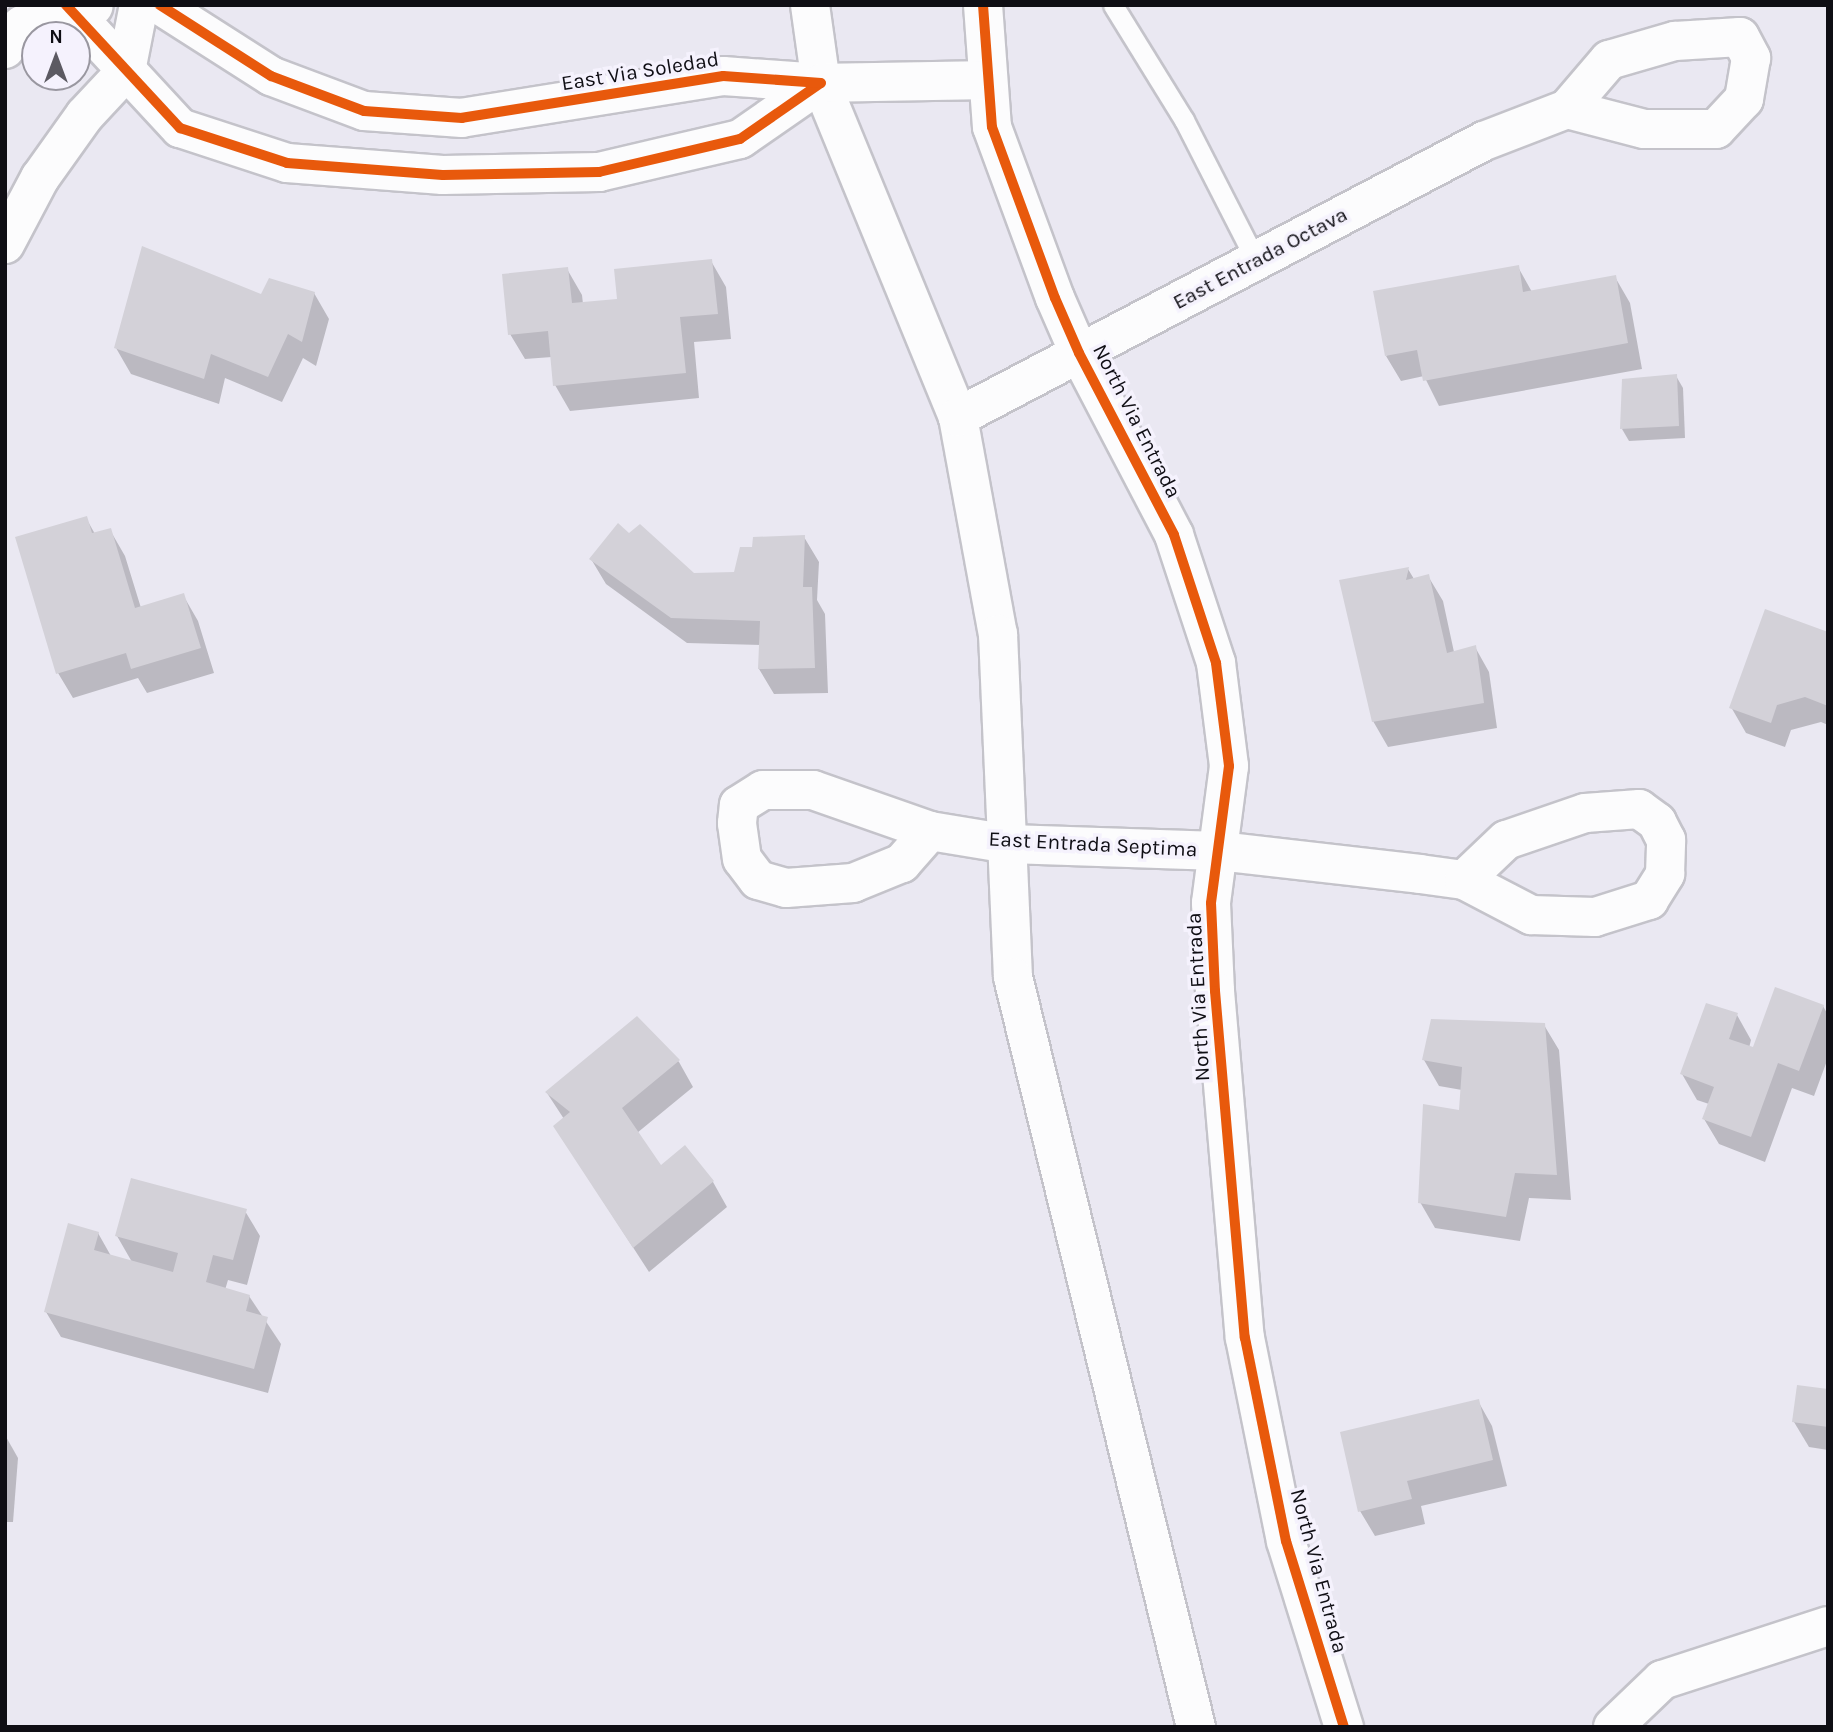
<!DOCTYPE html>
<style>
body{margin:0}
#map{position:relative;width:1833px;height:1732px;overflow:hidden;background:#eae8f2;font-family:Karla,sans-serif}
div>[style]{position:absolute}
[style*='--x']{left:calc(var(--x)*1px);top:calc(var(--y)*1px);width:calc(var(--w)*1px);rotate:calc(var(--a)*1deg)}
.shadow>*{inset:0;background:#0003}
.building>*{inset:0;background:#d3d1d8}
.roads{filter:drop-shadow(2px 0 #c4c3ca) drop-shadow(-2px 0 #c4c3ca) drop-shadow(0 2px #c4c3ca) drop-shadow(0 -2px #c4c3ca)}
.service>*{height:19px;margin:-9.5px;padding:0 9.5px;transform-origin:9.5px;border-radius:9.5px;background:#fcfcfd}
.minor>*{height:38px;margin:-19px;padding:0 19px;transform-origin:19px;border-radius:19px;background:#fcfcfd}
.cycleway>*{height:10px;margin:-5px;padding:0 5px;transform-origin:5px;border-radius:5px;background:#e8590c}
span{translate:-50% -50%;white-space:nowrap;text-align:center;line-height:1.15;-webkit-text-stroke:7px #f5f2fd;paint-order:stroke}
.street-label{font-size:21px;color:#0f0e14}
.frame{position:absolute;inset:0;border:7px solid #0f0e14;pointer-events:none}
.north{position:absolute;left:21px;top:21px;width:70px;height:70px;box-sizing:border-box;background:#f5f2fd;border:2px solid #9997a0;border-radius:50%;rotate:0deg;font-size:19px;font-weight:700;line-height:28px;text-align:center;color:#0f0e14}
.north::after{content:'';display:block;margin:auto;width:24px;height:32px;background:#5c5a62;clip-path:polygon(50% 0,100% 100%,50% 72%,0 100%)}
</style>
<div id="map">
<div class="shadow">
<i style="clip-path:polygon(711px 261px,726px 287px,731px 339px,694px 342px,699px 398px,570px 411px,555px 385px,552px 357px,525px 359px,510px 334px,567px 269px,582px 295px,583px 304px,619px 301px)"></i>
<i style="clip-path:polygon(1518px 267px,1532px 292px,1615px 277px,1630px 303px,1642px 369px,1439px 406px,1424px 376px,1401px 381px,1386px 356px)"></i>
<i style="clip-path:polygon(314px 293px,329px 319px,316px 366px,303px 358px,282px 402px,225px 378px,219px 404px,131px 374px,116px 348px,262px 296px)"></i>
<i style="clip-path:polygon(1676px 376px,1683px 388px,1685px 438px,1629px 441px,1622px 429px)"></i>
<i style="clip-path:polygon(86px 518px,95px 534px,110px 530px,125px 556px,141px 608px,183px 595px,198px 621px,214px 673px,147px 693px,138px 678px,73px 698px,58px 673px)"></i>
<i style="clip-path:polygon(629px 536px,693px 575px,735px 574px,754px 549px,804px 537px,819px 562px,817px 600px,825px 614px,828px 693px,774px 694px,759px 669px,761px 645px,687px 643px,606px 584px,591px 559px)"></i>
<i style="clip-path:polygon(1408px 569px,1414px 579px,1428px 576px,1443px 601px,1454px 652px,1475px 647px,1489px 672px,1497px 728px,1388px 747px,1373px 721px)"></i>
<i style="clip-path:polygon(1828px 634px,1828px 725px,1821px 722px,1791px 730px,1785px 747px,1746px 733px,1731px 707px)"></i>
<i style="clip-path:polygon(1823px 1006px,1828px 1015px,1828px 1058px,1814px 1096px,1792px 1088px,1765px 1162px,1719px 1144px,1704px 1119px,1709px 1104px,1697px 1100px,1682px 1074px,1737px 1015px,1751px 1040px,1749px 1048px,1754px 1050px)"></i>
<i style="clip-path:polygon(637px 1019px,679px 1062px,693px 1087px,637px 1133px,660px 1167px,713px 1182px,727px 1207px,649px 1272px,555px 1127px,564px 1119px,547px 1093px)"></i>
<i style="clip-path:polygon(1544px 1025px,1559px 1050px,1571px 1200px,1529px 1198px,1520px 1241px,1435px 1228px,1420px 1202px,1461px 1112px,1462px 1090px,1439px 1086px,1424px 1060px)"></i>
<i style="clip-path:polygon(245px 1211px,260px 1236px,247px 1285px,228px 1280px,225px 1290px,249px 1296px,281px 1344px,268px 1393px,61px 1337px,46px 1312px,98px 1233px,111px 1256px,132px 1262px,117px 1236px)"></i>
<i style="clip-path:polygon(1828px 1391px,1828px 1450px,1809px 1447px,1794px 1422px)"></i>
<i style="clip-path:polygon(1478px 1401px,1492px 1426px,1507px 1486px,1421px 1506px,1425px 1524px,1375px 1536px,1360px 1511px)"></i>
<i style="clip-path:polygon(5px 1435px,18px 1458px,13px 1522px,5px 1522px)"></i>
</div>
<div class="building">
<i style="clip-path:polygon(142px 246px,261px 294px,269px 278px,315px 292px,302px 342px,288px 334px,268px 377px,211px 354px,204px 379px,114px 348px)"></i>
<i style="clip-path:polygon(712px 259px,718px 314px,680px 317px,686px 373px,553px 386px,548px 331px,508px 335px,502px 274px,568px 267px,572px 303px,617px 299px,614px 269px)"></i>
<i style="clip-path:polygon(1519px 265px,1523px 292px,1616px 275px,1628px 343px,1423px 381px,1417px 350px,1385px 356px,1373px 291px)"></i>
<i style="clip-path:polygon(1677px 374px,1679px 426px,1620px 429px,1622px 379px)"></i>
<i style="clip-path:polygon(87px 516px,92px 533px,111px 528px,135px 608px,184px 593px,201px 648px,131px 669px,126px 653px,56px 674px,15px 537px)"></i>
<i style="clip-path:polygon(618px 523px,629px 533px,640px 524px,694px 573px,734px 572px,740px 547px,752px 547px,753px 537px,805px 535px,803px 587px,812px 587px,815px 668px,758px 669px,760px 621px,671px 618px,589px 559px)"></i>
<i style="clip-path:polygon(1409px 567px,1406px 580px,1429px 574px,1447px 653px,1476px 645px,1484px 703px,1372px 722px,1339px 580px)"></i>
<i style="clip-path:polygon(1765px 609px,1828px 632px,1828px 706px,1805px 697px,1777px 705px,1771px 723px,1729px 708px)"></i>
<i style="clip-path:polygon(1775px 987px,1824px 1005px,1799px 1071px,1778px 1063px,1751px 1137px,1702px 1119px,1714px 1087px,1680px 1074px,1706px 1003px,1738px 1013px,1729px 1039px,1753px 1047px)"></i>
<i style="clip-path:polygon(637px 1016px,680px 1060px,622px 1108px,661px 1165px,685px 1145px,714px 1181px,633px 1248px,553px 1126px,570px 1112px,545px 1092px)"></i>
<i style="clip-path:polygon(1431px 1019px,1545px 1023px,1557px 1175px,1515px 1173px,1506px 1217px,1418px 1203px,1423px 1104px,1459px 1110px,1462px 1067px,1422px 1060px)"></i>
<i style="clip-path:polygon(131px 1178px,247px 1209px,233px 1260px,213px 1255px,206px 1282px,250px 1295px,246px 1311px,268px 1317px,254px 1369px,44px 1312px,68px 1223px,99px 1232px,94px 1250px,173px 1272px,178px 1253px,115px 1236px)"></i>
<i style="clip-path:polygon(1797px 1385px,1828px 1389px,1828px 1427px,1792px 1422px)"></i>
<i style="clip-path:polygon(1479px 1399px,1493px 1460px,1407px 1481px,1412px 1499px,1358px 1512px,1340px 1432px)"></i>
</div>
<div class="roads">
<div class="service">
<i style="--x:1113;--y:5;--w:135;--a:58.3"></i>
<i style="--x:1184;--y:120;--w:158;--a:62.9"></i>
</div>
<div class="minor">
<i style="--x:66;--y:5;--w:168;--a:47.2"></i>
<i style="--x:180;--y:128;--w:113;--a:18.1"></i>
<i style="--x:287;--y:163;--w:156;--a:4.4"></i>
<i style="--x:443;--y:175;--w:156;--a:-1.1"></i>
<i style="--x:599;--y:172;--w:145;--a:-13.2"></i>
<i style="--x:740;--y:139;--w:98;--a:-34.7"></i>
<i style="--x:821;--y:83;--w:98;--a:-175.9"></i>
<i style="--x:723;--y:76;--w:264;--a:170.9"></i>
<i style="--x:462;--y:118;--w:98;--a:-175.9"></i>
<i style="--x:364;--y:111;--w:99;--a:-159.4"></i>
<i style="--x:271;--y:76;--w:132;--a:-147.4"></i>
<i style="--x:810;--y:5;--w:79;--a:82"></i>
<i style="--x:821;--y:83;--w:361;--a:67.7"></i>
<i style="--x:958;--y:417;--w:221;--a:79.6"></i>
<i style="--x:998;--y:634;--w:343;--a:87.5"></i>
<i style="--x:1013;--y:977;--w:772;--a:76.29"></i>
<i style="--x:983;--y:5;--w:122;--a:85.8"></i>
<i style="--x:992;--y:127;--w:182;--a:69.8"></i>
<i style="--x:1055;--y:298;--w:60;--a:66.4"></i>
<i style="--x:1079;--y:353;--w:205;--a:62.4"></i>
<i style="--x:1174;--y:535;--w:135;--a:71.8"></i>
<i style="--x:1216;--y:663;--w:104;--a:82.8"></i>
<i style="--x:1229;--y:766;--w:138;--a:97.5"></i>
<i style="--x:1211;--y:903;--w:88;--a:87.4"></i>
<i style="--x:1215;--y:991;--w:348;--a:85.1"></i>
<i style="--x:1245;--y:1338;--w:207;--a:78.6"></i>
<i style="--x:1286;--y:1541;--w:195;--a:72.7"></i>
<i style="--x:5;--y:49;--w:29;--a:-55"></i>
<i style="--x:22;--y:25;--w:74;--a:-14.8"></i>
<i style="--x:821;--y:83;--w:166;--a:-1"></i>
<i style="--x:5;--y:244;--w:75;--a:-62.1"></i>
<i style="--x:40;--y:178;--w:77;--a:-54.5"></i>
<i style="--x:85;--y:115;--w:60;--a:-47"></i>
<i style="--x:126;--y:71;--w:67;--a:-78.9"></i>
<i style="--x:958;--y:417;--w:594;--a:-27.69"></i>
<i style="--x:1484;--y:141;--w:89;--a:-21.1"></i>
<i style="--x:1567;--y:109;--w:65;--a:-49.4"></i>
<i style="--x:1609;--y:60;--w:69;--a:-16.1"></i>
<i style="--x:1675;--y:41;--w:65;--a:-3.5"></i>
<i style="--x:1740;--y:37;--w:24;--a:62"></i>
<i style="--x:1751;--y:58;--w:42;--a:99.7"></i>
<i style="--x:1744;--y:99;--w:41;--a:133"></i>
<i style="--x:1716;--y:129;--w:72;--a:180"></i>
<i style="--x:1644;--y:129;--w:80;--a:-165.4"></i>
<i style="--x:930;--y:831;--w:43;--a:131.2"></i>
<i style="--x:902;--y:863;--w:53;--a:157.8"></i>
<i style="--x:853;--y:883;--w:67;--a:175.7"></i>
<i style="--x:786;--y:888;--w:29;--a:-164"></i>
<i style="--x:758;--y:880;--w:26;--a:-127"></i>
<i style="--x:742;--y:859;--w:36;--a:-98"></i>
<i style="--x:737;--y:823;--w:18;--a:-84"></i>
<i style="--x:739;--y:805;--w:28;--a:-32"></i>
<i style="--x:763;--y:790;--w:50;--a:0"></i>
<i style="--x:813;--y:790;--w:124;--a:19.3"></i>
<i style="--x:930;--y:831;--w:80;--a:9.3"></i>
<i style="--x:1009;--y:844;--w:210;--a:1.9"></i>
<i style="--x:1219;--y:851;--w:202;--a:6.5"></i>
<i style="--x:1420;--y:874;--w:44;--a:7.8"></i>
<i style="--x:1464;--y:880;--w:76;--a:27.6"></i>
<i style="--x:1531;--y:915;--w:64;--a:1.8"></i>
<i style="--x:1595;--y:917;--w:57;--a:-17.5"></i>
<i style="--x:1649;--y:900;--w:31;--a:-58"></i>
<i style="--x:1665;--y:874;--w:34;--a:-88"></i>
<i style="--x:1666;--y:840;--w:20;--a:-117"></i>
<i style="--x:1657;--y:822;--w:22;--a:-144"></i>
<i style="--x:1639;--y:809;--w:54;--a:175.8"></i>
<i style="--x:1585;--y:813;--w:83;--a:161.1"></i>
<i style="--x:1506;--y:840;--w:58;--a:136.4"></i>
<i style="--x:1613;--y:1727;--w:68;--a:-43.8"></i>
<i style="--x:1662;--y:1680;--w:175;--a:-18"></i>
</div>
</div>
<div class="cycleway">
<i style="--x:66;--y:5;--w:168;--a:47.2"></i>
<i style="--x:180;--y:128;--w:113;--a:18.1"></i>
<i style="--x:287;--y:163;--w:156;--a:4.4"></i>
<i style="--x:443;--y:175;--w:156;--a:-1.1"></i>
<i style="--x:599;--y:172;--w:145;--a:-13.2"></i>
<i style="--x:740;--y:139;--w:98;--a:-34.7"></i>
<i style="--x:821;--y:83;--w:98;--a:-175.9"></i>
<i style="--x:723;--y:76;--w:264;--a:170.9"></i>
<i style="--x:462;--y:118;--w:98;--a:-175.9"></i>
<i style="--x:364;--y:111;--w:99;--a:-159.4"></i>
<i style="--x:271;--y:76;--w:132;--a:-147.4"></i>
<i style="--x:983;--y:5;--w:122;--a:85.8"></i>
<i style="--x:992;--y:127;--w:182;--a:69.8"></i>
<i style="--x:1055;--y:298;--w:60;--a:66.4"></i>
<i style="--x:1079;--y:353;--w:205;--a:62.4"></i>
<i style="--x:1174;--y:535;--w:135;--a:71.8"></i>
<i style="--x:1216;--y:663;--w:104;--a:82.8"></i>
<i style="--x:1229;--y:766;--w:138;--a:97.5"></i>
<i style="--x:1211;--y:903;--w:88;--a:87.4"></i>
<i style="--x:1215;--y:991;--w:348;--a:85.1"></i>
<i style="--x:1245;--y:1338;--w:207;--a:78.6"></i>
<i style="--x:1286;--y:1541;--w:195;--a:72.7"></i>
</div>
<div class="street-label">
<span style="left:640px;top:71px;rotate:-9deg">East Via Soledad</span>
<span style="left:1260px;top:258px;rotate:-28deg">East Entrada Octava</span>
<span style="left:1137px;top:421px;rotate:63deg">North Via Entrada</span>
<span style="left:1093px;top:844px;rotate:3deg">East Entrada Septima</span>
<span style="left:1198px;top:997px;rotate:-93deg">North Via Entrada</span>
<span style="left:1319px;top:1571px;rotate:75deg">North Via Entrada</span>
</div>
<div class="frame"></div>
<div class="north">N</div>
</div>
